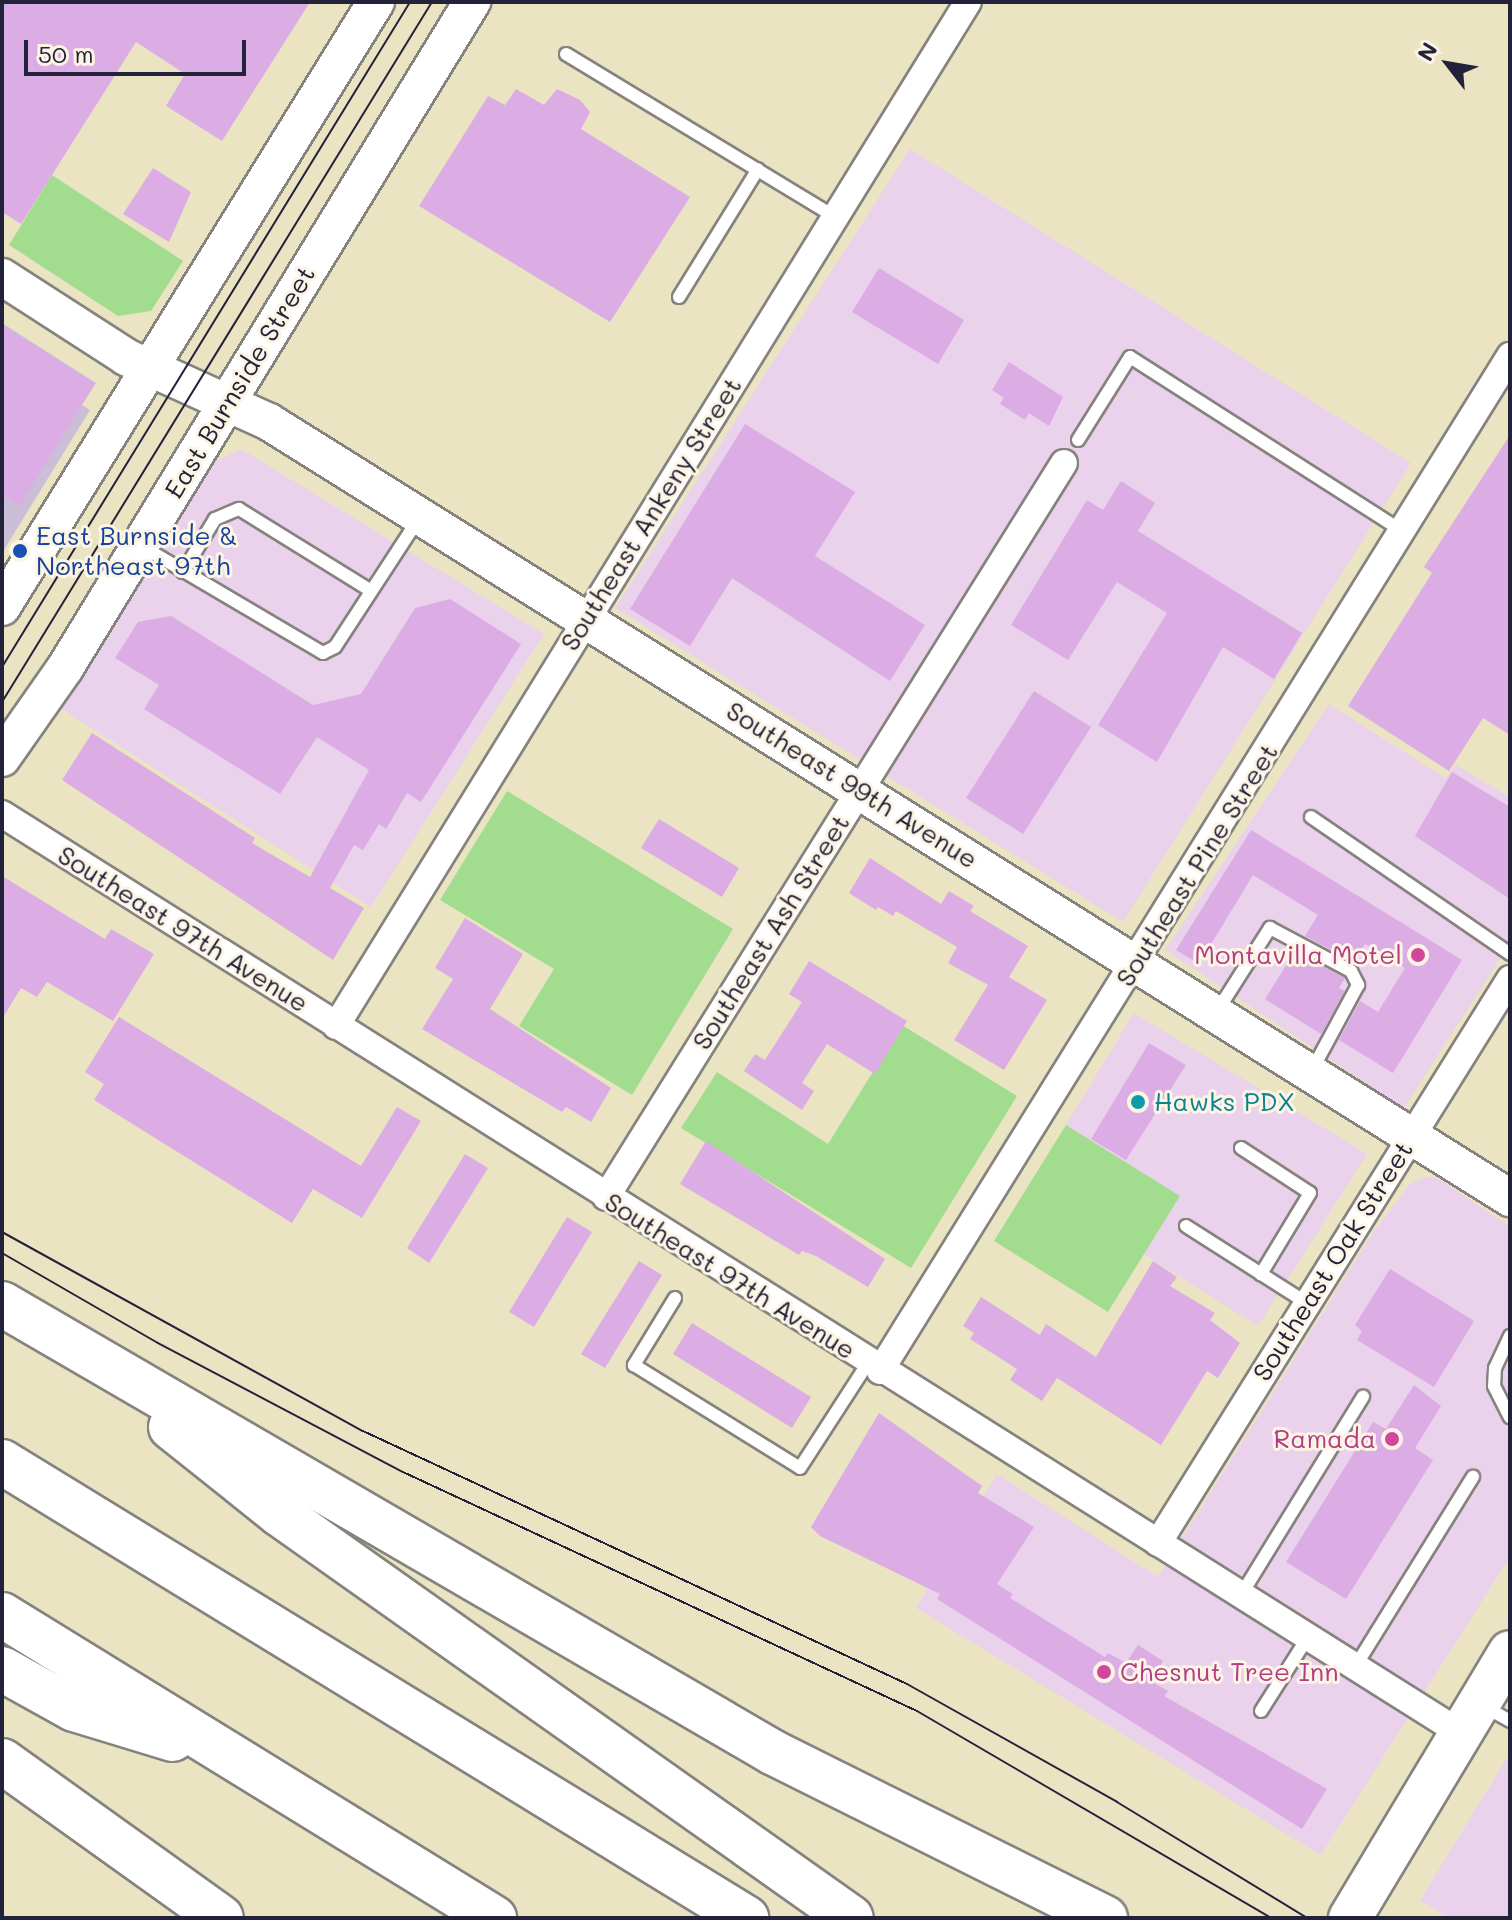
<!DOCTYPE html>
<style>
body{margin:0}
#map{position:relative;width:1512px;height:1920px;overflow:hidden;background:#ebe4c3;font-family:Mali,sans-serif}
div>[style]{position:absolute}
[style*='--x']{left:calc(var(--x)*1px);top:calc(var(--y)*1px);width:calc(var(--w)*1px);rotate:calc(var(--a)*1deg)}
.built>*{inset:0;background:#ead1ec}
.industrial>*{inset:0;background:#cabfd6}
.green>*{inset:0;background:#a2dc8f}
.building>*{inset:0;background:#dbade4}
.roads{filter:drop-shadow(2px 0 #86837f) drop-shadow(-2px 0 #86837f) drop-shadow(0 2px #86837f) drop-shadow(0 -2px #86837f)}
.lane>*{height:12px;margin:-6px;padding:0 6px;transform-origin:6px;border-radius:6px;background:#fff}
.street>*{height:26px;margin:-13px;padding:0 13px;transform-origin:13px;border-radius:13px;background:#fff}
.secondary>*{height:36px;margin:-18px;padding:0 18px;transform-origin:18px;border-radius:18px;background:#fff}
.primary>*{height:42px;margin:-21px;padding:0 21px;transform-origin:21px;border-radius:21px;background:#fff}
.highway>*{height:44px;margin:-22px;padding:0 22px;transform-origin:22px;border-radius:22px;background:#fff}
.tram>*{height:2px;margin:-1px;padding:0 1px;transform-origin:1px;border-radius:1px;background:#22223b}
.dots>*{width:22px;height:22px;translate:-50% -50%;box-sizing:border-box;border:4px solid #fcf5e5;border-radius:50%}
span{translate:-50% -50%;white-space:nowrap;text-align:center;line-height:1.15;-webkit-text-stroke:6px #fcf5e5;paint-order:stroke}
.street-label{font-size:26px;color:#22223b}
.transit-label{font-size:26px;color:#164399}
.left{translate:0 -50%;text-align:left}
.hotel-label{font-size:26px;color:#b23c85}
.right{translate:-100% -50%;text-align:right}
.culture-label{font-size:26px;color:#0d838f}
.frame{position:absolute;inset:0;border:4px solid #22223b;pointer-events:none}
.north{position:absolute;left:1408px;top:24px;width:80px;height:80px;-webkit-text-stroke:6px #fcf5e5;paint-order:stroke;rotate:301deg;font-size:22px;font-weight:700;line-height:32px;text-align:center;color:#22223b}
.north::after{content:'';display:block;margin:auto;width:28px;height:36px;background:#22223b;clip-path:polygon(50% 0,100% 100%,50% 72%,0 100%)}
.scale{position:absolute;left:24px;top:40px;width:222px;height:36px;box-sizing:border-box;border:4px solid #22223b;border-top:0;padding-left:10px;font-size:24px;line-height:28px;white-space:nowrap;color:#22223b;-webkit-text-stroke:6px #fcf5e5;paint-order:stroke}
</style>
<div id="map">
<div class="built">
<i style="clip-path:polygon(910px 149px,1411px 463px,1123px 922px,615px 608px)"></i>
<i style="clip-path:polygon(241px 449px,544px 634px,371px 907px,51px 702px,203px 467px)"></i>
<i style="clip-path:polygon(1329px 704px,1445px 778px,1456px 765px,1510px 797px,1510px 943px,1404px 1108px,1165px 950px)"></i>
<i style="clip-path:polygon(1134px 1013px,1367px 1154px,1258px 1326px,1144px 1254px,1180px 1196px,1066px 1125px)"></i>
<i style="clip-path:polygon(1424px 1177px,1437px 1178px,1510px 1227px,1510px 1557px,1321px 1855px,916px 1608px,997px 1474px,1158px 1577px,1374px 1231px,1410px 1184px)"></i>
<i style="clip-path:polygon(1510px 1753px,1510px 1918px,1449px 1918px,1420px 1900px)"></i>
</div>
<div class="industrial">
<i style="clip-path:polygon(2px 323px,96px 383px,82px 405px,90px 410px,2px 553px)"></i>
</div>
<div class="green">
<i style="clip-path:polygon(52px 175px,183px 261px,151px 311px,118px 316px,9px 245px)"></i>
<i style="clip-path:polygon(507px 791px,733px 929px,632px 1095px,519px 1026px,554px 969px,440px 900px)"></i>
<i style="clip-path:polygon(902px 1025px,1017px 1096px,911px 1268px,681px 1128px,717px 1072px,828px 1144px)"></i>
<i style="clip-path:polygon(1066px 1125px,1180px 1196px,1108px 1312px,994px 1241px)"></i>
</div>
<div class="building">
<i style="clip-path:polygon(2px 2px,310px 2px,222px 141px,166px 106px,185px 74px,136px 42px,21px 224px,2px 212px)"></i>
<i style="clip-path:polygon(516px 89px,544px 105px,557px 89px,580px 100px,590px 112px,581px 129px,690px 197px,610px 322px,419px 206px,488px 96px,505px 105px)"></i>
<i style="clip-path:polygon(153px 168px,191px 192px,169px 242px,123px 214px)"></i>
<i style="clip-path:polygon(879px 268px,964px 320px,938px 364px,852px 312px)"></i>
<i style="clip-path:polygon(2px 325px,95px 383px,20px 506px,2px 495px)"></i>
<i style="clip-path:polygon(1009px 362px,1063px 397px,1049px 426px,1029px 413px,1025px 420px,1000px 404px,1004px 398px,992px 390px)"></i>
<i style="clip-path:polygon(745px 424px,855px 492px,815px 556px,925px 625px,890px 681px,732px 578px,690px 646px,630px 609px)"></i>
<i style="clip-path:polygon(1510px 435px,1510px 735px,1483px 718px,1449px 771px,1348px 706px,1432px 573px,1424px 567px)"></i>
<i style="clip-path:polygon(1121px 481px,1155px 503px,1138px 531px,1302px 633px,1274px 679px,1223px 647px,1157px 762px,1098px 725px,1167px 613px,1117px 582px,1068px 660px,1011px 625px,1087px 500px,1103px 510px)"></i>
<i style="clip-path:polygon(450px 599px,521px 644px,421px 802px,407px 793px,386px 829px,379px 824px,363px 850px,354px 845px,330px 888px,364px 908px,333px 960px,62px 780px,92px 733px,255px 838px,252px 843px,310px 877px,369px 770px,317px 737px,280px 794px,144px 709px,159px 685px,115px 658px,138px 622px,171px 616px,313px 705px,361px 694px,415px 608px)"></i>
<i style="clip-path:polygon(1034px 691px,1091px 727px,1023px 834px,966px 798px)"></i>
<i style="clip-path:polygon(1452px 772px,1510px 807px,1510px 899px,1415px 836px)"></i>
<i style="clip-path:polygon(659px 819px,739px 868px,722px 897px,641px 848px)"></i>
<i style="clip-path:polygon(1251px 830px,1462px 960px,1393px 1073px,1339px 1040px,1360px 1001px,1378px 1012px,1405px 968px,1365px 944px,1354px 962px,1305px 936px,1318px 915px,1253px 875px,1199px 964px,1176px 950px)"></i>
<i style="clip-path:polygon(870px 858px,941px 904px,949px 891px,974px 906px,970px 911px,1028px 946px,1009px 977px,1047px 1000px,1004px 1070px,954px 1040px,988px 985px,948px 963px,957px 947px,896px 911px,893px 916px,878px 907px,876px 910px,849px 893px)"></i>
<i style="clip-path:polygon(2px 876px,105px 939px,111px 929px,154px 954px,113px 1021px,47px 982px,37px 997px,21px 988px,2px 1019px)"></i>
<i style="clip-path:polygon(465px 918px,523px 954px,490px 1009px,611px 1088px,591px 1122px,566px 1107px,562px 1112px,422px 1029px,453px 979px,435px 968px)"></i>
<i style="clip-path:polygon(1295px 951px,1345px 978px,1339px 988px,1345px 991px,1321px 1034px,1265px 999px)"></i>
<i style="clip-path:polygon(809px 961px,907px 1021px,875px 1074px,827px 1044px,802px 1083px,814px 1091px,802px 1110px,744px 1071px,755px 1054px,765px 1060px,802px 1002px,789px 994px)"></i>
<i style="clip-path:polygon(119px 1017px,361px 1166px,397px 1107px,421px 1121px,362px 1218px,313px 1189px,292px 1223px,94px 1100px,104px 1084px,85px 1072px)"></i>
<i style="clip-path:polygon(1149px 1043px,1186px 1065px,1126px 1160px,1091px 1139px)"></i>
<i style="clip-path:polygon(706px 1141px,885px 1259px,868px 1287px,816px 1256px,802px 1251px,799px 1255px,680px 1184px)"></i>
<i style="clip-path:polygon(465px 1154px,488px 1168px,429px 1263px,407px 1248px)"></i>
<i style="clip-path:polygon(567px 1217px,592px 1232px,534px 1327px,509px 1312px)"></i>
<i style="clip-path:polygon(639px 1261px,662px 1275px,605px 1368px,581px 1354px)"></i>
<i style="clip-path:polygon(1153px 1261px,1177px 1277px,1170px 1286px,1215px 1313px,1210px 1320px,1240px 1343px,1218px 1378px,1207px 1371px,1161px 1445px,1057px 1378px,1042px 1401px,1010px 1380px,1017px 1369px,970px 1339px,974px 1333px,963px 1326px,981px 1297px,1040px 1335px,1046px 1324px,1096px 1357px)"></i>
<i style="clip-path:polygon(1390px 1269px,1474px 1321px,1434px 1387px,1357px 1340px,1362px 1331px,1355px 1325px)"></i>
<i style="clip-path:polygon(692px 1323px,811px 1397px,792px 1428px,673px 1354px)"></i>
<i style="clip-path:polygon(1414px 1385px,1441px 1406px,1415px 1448px,1433px 1460px,1346px 1599px,1286px 1562px,1373px 1422px,1386px 1429px)"></i>
<i style="clip-path:polygon(879px 1413px,982px 1486px,978px 1493px,1034px 1527px,997px 1584px,1013px 1594px,1010px 1598px,1105px 1657px,1108px 1653px,1126px 1663px,1138px 1645px,1163px 1661px,1151px 1681px,1168px 1691px,1164px 1696px,1327px 1789px,1302px 1829px,937px 1599px,940px 1594px,820px 1536px,811px 1527px)"></i>
</div>
<div class="roads">
<div class="lane">
<i style="--x:566;--y:54;--w:315;--a:31.2"></i>
<i style="--x:679;--y:297;--w:150;--a:-58.3"></i>
<i style="--x:1078;--y:440;--w:98;--a:-57.9"></i>
<i style="--x:1130;--y:357;--w:323;--a:32.6"></i>
<i style="--x:143;--y:547;--w:209;--a:30.5"></i>
<i style="--x:323;--y:653;--w:13;--a:-27"></i>
<i style="--x:335;--y:647;--w:154;--a:-56.9"></i>
<i style="--x:183;--y:572;--w:62;--a:-58.9"></i>
<i style="--x:215;--y:519;--w:26;--a:-23"></i>
<i style="--x:239;--y:509;--w:155;--a:31.8"></i>
<i style="--x:1311;--y:817;--w:242;--a:34.5"></i>
<i style="--x:1216;--y:1013;--w:101;--a:-57.6"></i>
<i style="--x:1270;--y:928;--w:92;--a:28"></i>
<i style="--x:1351;--y:971;--w:16;--a:63"></i>
<i style="--x:1358;--y:985;--w:97;--a:118.4"></i>
<i style="--x:1241;--y:1148;--w:82;--a:33.1"></i>
<i style="--x:1310;--y:1193;--w:95;--a:121.2"></i>
<i style="--x:1186;--y:1226;--w:143;--a:32.5"></i>
<i style="--x:675;--y:1298;--w:79;--a:121.5"></i>
<i style="--x:634;--y:1365;--w:195;--a:31.8"></i>
<i style="--x:800;--y:1468;--w:125;--a:-57.1"></i>
<i style="--x:1510;--y:1336;--w:35;--a:115"></i>
<i style="--x:1495;--y:1368;--w:18;--a:93"></i>
<i style="--x:1494;--y:1386;--w:35;--a:63"></i>
<i style="--x:1241;--y:1595;--w:233;--a:-58.4"></i>
<i style="--x:1355;--y:1667;--w:224;--a:-58.2"></i>
<i style="--x:1485;--y:1707;--w:29;--a:29"></i>
<i style="--x:1261;--y:1711;--w:88;--a:-57.6"></i>
</div>
<div class="street">
<i style="--x:2;--y:814;--w:1724;--a:32.21"></i>
<i style="--x:336;--y:1026;--w:1203;--a:-58.32"></i>
<i style="--x:606;--y:1197;--w:865;--a:-58.04"></i>
<i style="--x:880;--y:1371;--w:1195;--a:-58.17"></i>
<i style="--x:1158;--y:1543;--w:665;--a:-58.03"></i>
</div>
<div class="secondary">
<i style="--x:2;--y:277;--w:148;--a:32.8"></i>
<i style="--x:126;--y:357;--w:157;--a:24.4"></i>
<i style="--x:269;--y:422;--w:1464;--a:32.02"></i>
<i style="--x:2;--y:607;--w:711;--a:-58.28"></i>
<i style="--x:2;--y:758;--w:110;--a:-55"></i>
<i style="--x:65;--y:668;--w:781;--a:-58.57"></i>
</div>
<div class="primary">
<i style="--x:1350;--y:1918;--w:310;--a:-59"></i>
</div>
<div class="highway">
<i style="--x:2;--y:1304;--w:893;--a:30.18"></i>
<i style="--x:774;--y:1753;--w:370;--a:26.5"></i>
<i style="--x:171;--y:1427;--w:139;--a:38.6"></i>
<i style="--x:280;--y:1514;--w:699;--a:35.28"></i>
<i style="--x:2;--y:1462;--w:873;--a:31.5"></i>
<i style="--x:2;--y:1615;--w:578;--a:31.63"></i>
<i style="--x:2;--y:1669;--w:82;--a:29.1"></i>
<i style="--x:74;--y:1709;--w:103;--a:16.9"></i>
<i style="--x:2;--y:1761;--w:269;--a:35.6"></i>
</div>
</div>
<div class="tram">
<i style="--x:2;--y:667;--w:780;--a:-58.47"></i>
<i style="--x:2;--y:702;--w:822;--a:-58.44"></i>
<i style="--x:2;--y:1232;--w:412;--a:28.9"></i>
<i style="--x:363;--y:1431;--w:600;--a:24.94"></i>
<i style="--x:907;--y:1684;--w:241;--a:29.3"></i>
<i style="--x:1117;--y:1802;--w:223;--a:31.4"></i>
<i style="--x:2;--y:1253;--w:180;--a:30"></i>
<i style="--x:158;--y:1343;--w:277;--a:27.8"></i>
<i style="--x:403;--y:1472;--w:567;--a:24.94"></i>
<i style="--x:917;--y:1711;--w:410;--a:30.3"></i>
</div>
<div class="dots">
<i style="left:20px;top:551px;background:#1a4fb4"></i>
<i style="left:1418px;top:955px;background:#d1479c"></i>
<i style="left:1138px;top:1102px;background:#0f9aa8"></i>
<i style="left:1392px;top:1439px;background:#d1479c"></i>
<i style="left:1104px;top:1672px;background:#d1479c"></i>
</div>
<div class="street-label">
<span style="left:240px;top:382px;rotate:-59deg">East Burnside Street</span>
<span style="left:651px;top:514px;rotate:-58deg">Southeast Ankeny Street</span>
<span style="left:852px;top:785px;rotate:32deg">Southeast 99th Avenue</span>
<span style="left:1197px;top:865px;rotate:-58deg">Southeast Pine Street</span>
<span style="left:183px;top:929px;rotate:32deg">Southeast 97th Avenue</span>
<span style="left:771px;top:932px;rotate:-58deg">Southeast Ash Street</span>
<span style="left:1333px;top:1261px;rotate:-58deg">Southeast Oak Street</span>
<span style="left:730px;top:1276px;rotate:32deg">Southeast 97th Avenue</span>
</div>
<div class="transit-label">
<span class="left" style="left:36px;top:551px">East Burnside &amp;<br>Northeast 97th</span>
</div>
<div class="hotel-label">
<span class="right" style="left:1402px;top:955px">Montavilla Motel</span>
<span class="right" style="left:1376px;top:1439px">Ramada</span>
<span class="left" style="left:1120px;top:1672px">Chesnut Tree Inn</span>
</div>
<div class="culture-label">
<span class="left" style="left:1154px;top:1102px">Hawks PDX</span>
</div>
<div class="frame"></div>
<div class="north">N</div>
<div class="scale">50 m</div>
</div>
